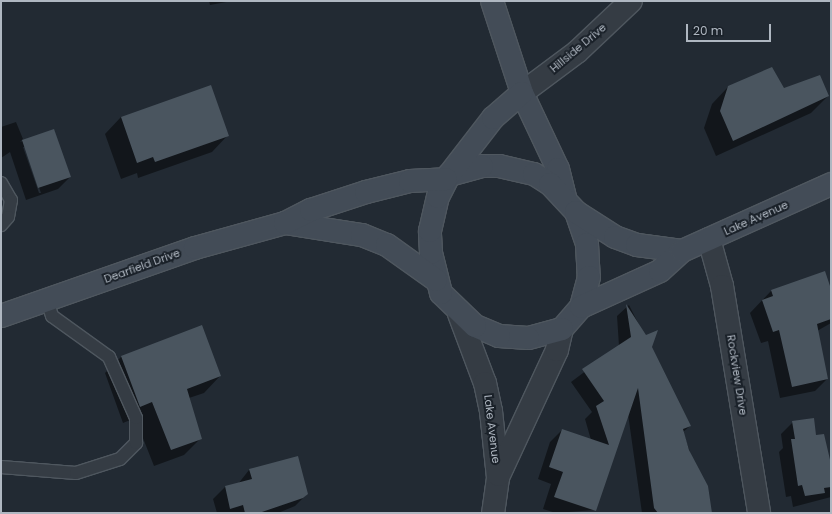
<!DOCTYPE html>
<style>
body{margin:0}
#map{position:relative;width:832px;height:514px;overflow:hidden;background:#222a33;font-family:Poppins,sans-serif}
div>[style]{position:absolute}
[style*='--x']{left:calc(var(--x)*1px);top:calc(var(--y)*1px);width:calc(var(--w)*1px);rotate:calc(var(--a)*1deg)}
.shadow>*{inset:0;background:#0007}
.building>*{inset:0;background:#4a555f}
.roads{filter:drop-shadow(1px 0 #4f575f) drop-shadow(-1px 0 #4f575f) drop-shadow(0 1px #4f575f) drop-shadow(0 -1px #4f575f)}
.lane>*{height:12px;margin:-6px;padding:0 6px;transform-origin:6px;border-radius:6px;background:#353c44}
.street>*{height:22px;margin:-11px;padding:0 11px;transform-origin:11px;border-radius:11px;background:#353c44}
.secondary>*{height:22px;margin:-11px;padding:0 11px;transform-origin:11px;border-radius:11px;background:#434c57}
span{translate:-50% -50%;white-space:nowrap;text-align:center;line-height:1.15;-webkit-text-stroke:4px #1a2129;paint-order:stroke}
.street-label{font-size:11px;color:#afb7c1}
.frame{position:absolute;inset:0;border:2px solid #afb7c1;pointer-events:none}
.scale{position:absolute;left:686px;top:24px;width:85px;height:18px;box-sizing:border-box;border:2px solid #afb7c1;border-top:0;padding-left:5px;font-size:12px;line-height:14px;white-space:nowrap;color:#afb7c1;-webkit-text-stroke:3px #1a2129;paint-order:stroke}
</style>
<div id="map">
<div class="shadow">
<i style="clip-path:polygon(209px 1px,232px 1px,210px 5px)"></i>
<i style="clip-path:polygon(728px 87px,783px 89px,828px 96px,811px 113px,716px 156px,704px 128px,712px 104px)"></i>
<i style="clip-path:polygon(121px 117px,228px 135px,212px 152px,138px 178px,137px 173px,121px 179px,105px 134px)"></i>
<i style="clip-path:polygon(evenodd,16px 122px,23px 139px,20px 142px,53px 130px,70px 177px,58px 189px,26px 200px,10px 152px,1px 158px,1px 127px,16px 122px,23px 147px,25px 147px,41px 193px,39px 193px,23px 147px)"></i>
<i style="clip-path:polygon(824px 273px,831px 292px,831px 323px,817px 331px,827px 379px,815px 391px,780px 398px,768px 341px,761px 343px,750px 313px,771px 291px)"></i>
<i style="clip-path:polygon(629px 305px,690px 426px,683px 432px,711px 513px,642px 513px,628px 414px,595px 510px,556px 513px,543px 509px,551px 484px,538px 479px,550px 442px,562px 430px,591px 440px,585px 419px,592px 412px,571px 382px,619px 346px,617px 316px)"></i>
<i style="clip-path:polygon(121px 357px,220px 376px,204px 393px,189px 398px,201px 438px,184px 455px,154px 466px,135px 418px,123px 423px,105px 373px)"></i>
<i style="clip-path:polygon(793px 422px,815px 436px,831px 465px,831px 497px,793px 507px,791px 496px,786px 497px,779px 452px,783px 448px,781px 434px)"></i>
<i style="clip-path:polygon(249px 470px,307px 494px,295px 506px,278px 513px,217px 513px,213px 499px,225px 487px,238px 484px)"></i>
</div>
<div class="building">
<i style="clip-path:polygon(772px 67px,784px 88px,820px 75px,829px 96px,733px 141px,720px 111px,728px 86px)"></i>
<i style="clip-path:polygon(211px 85px,229px 136px,155px 162px,153px 157px,137px 163px,121px 117px)"></i>
<i style="clip-path:polygon(54px 129px,71px 177px,38px 188px,22px 140px)"></i>
<i style="clip-path:polygon(825px 271px,831px 289px,831px 319px,817px 324px,828px 379px,792px 387px,779px 330px,773px 332px,762px 300px,773px 296px,771px 290px)"></i>
<i style="clip-path:polygon(626px 304px,646px 335px,658px 330px,652px 347px,691px 426px,683px 429px,689px 450px,708px 486px,712px 513px,658px 513px,654px 508px,638px 388px,596px 511px,554px 497px,563px 472px,549px 467px,562px 429px,609px 445px,596px 406px,604px 401px,582px 369px,631px 337px)"></i>
<i style="clip-path:polygon(202px 325px,221px 376px,187px 389px,202px 439px,171px 450px,152px 402px,140px 407px,121px 356px)"></i>
<i style="clip-path:polygon(814px 418px,816px 435px,824px 434px,831px 464px,831px 487px,824px 488px,825px 493px,805px 496px,802px 485px,798px 486px,791px 439px,795px 439px,792px 421px)"></i>
<i style="clip-path:polygon(298px 456px,308px 494px,303px 498px,259px 513px,245px 513px,243px 505px,230px 509px,225px 486px,252px 479px,249px 469px)"></i>
</div>
<div class="roads">
<div class="lane">
<i style="--x:1;--y:183;--w:20;--a:60"></i>
<i style="--x:11;--y:200;--w:17;--a:100"></i>
<i style="--x:8;--y:217;--w:11;--a:131"></i>
<i style="--x:1;--y:467;--w:75;--a:4.6"></i>
<i style="--x:76;--y:473;--w:46;--a:-17.7"></i>
<i style="--x:120;--y:459;--w:23;--a:-45"></i>
<i style="--x:136;--y:443;--w:25;--a:-90"></i>
<i style="--x:136;--y:418;--w:67;--a:-113.9"></i>
<i style="--x:109;--y:357;--w:70;--a:-144.3"></i>
<i style="--x:52;--y:316;--w:17;--a:-107"></i>
</div>
<div class="street">
<i style="--x:522;--y:93;--w:69;--a:-36.7"></i>
<i style="--x:577;--y:52;--w:74;--a:-43.4"></i>
<i style="--x:709;--y:239;--w:49;--a:74.5"></i>
<i style="--x:722;--y:286;--w:230;--a:80.7"></i>
<i style="--x:459;--y:314;--w:74;--a:69.4"></i>
<i style="--x:485;--y:383;--w:29;--a:78"></i>
<i style="--x:491;--y:411;--w:67;--a:84"></i>
<i style="--x:498;--y:478;--w:35;--a:98"></i>
<i style="--x:499;--y:475;--w:138;--a:-65.1"></i>
<i style="--x:557;--y:350;--w:22;--a:-77"></i>
</div>
<div class="secondary">
<i style="--x:492;--y:1;--w:97;--a:71.9"></i>
<i style="--x:522;--y:93;--w:84;--a:64.7"></i>
<i style="--x:558;--y:169;--w:30;--a:76"></i>
<i style="--x:482;--y:166;--w:17;--a:0"></i>
<i style="--x:499;--y:166;--w:36;--a:13"></i>
<i style="--x:534;--y:174;--w:19;--a:32"></i>
<i style="--x:550;--y:184;--w:38;--a:47"></i>
<i style="--x:576;--y:212;--w:34;--a:71"></i>
<i style="--x:587;--y:244;--w:33;--a:87"></i>
<i style="--x:589;--y:277;--w:31;--a:105"></i>
<i style="--x:581;--y:307;--w:29;--a:131"></i>
<i style="--x:562;--y:329;--w:35;--a:165"></i>
<i style="--x:528;--y:338;--w:29;--a:-176"></i>
<i style="--x:499;--y:336;--w:26;--a:-157"></i>
<i style="--x:475;--y:326;--w:47;--a:-135.9"></i>
<i style="--x:441;--y:293;--w:41;--a:-104"></i>
<i style="--x:431;--y:253;--w:22;--a:-93"></i>
<i style="--x:430;--y:231;--w:35;--a:-77"></i>
<i style="--x:438;--y:197;--w:25;--a:-63"></i>
<i style="--x:449;--y:175;--w:34;--a:-15"></i>
<i style="--x:449;--y:175;--w:72;--a:-52.3"></i>
<i style="--x:493;--y:118;--w:38;--a:-41"></i>
<i style="--x:576;--y:212;--w:46;--a:32.7"></i>
<i style="--x:615;--y:237;--w:23;--a:20"></i>
<i style="--x:637;--y:245;--w:45;--a:7.6"></i>
<i style="--x:285;--y:223;--w:78;--a:8.9"></i>
<i style="--x:362;--y:235;--w:27;--a:22"></i>
<i style="--x:387;--y:245;--w:60;--a:35.5"></i>
<i style="--x:581;--y:307;--w:87;--a:-24.5"></i>
<i style="--x:660;--y:271;--w:30;--a:-42"></i>
<i style="--x:682;--y:251;--w:163;--a:-24.2"></i>
<i style="--x:1;--y:316;--w:206;--a:-19.3"></i>
<i style="--x:195;--y:248;--w:93;--a:-15.5"></i>
<i style="--x:285;--y:223;--w:29;--a:-27"></i>
<i style="--x:311;--y:210;--w:58;--a:-18.1"></i>
<i style="--x:366;--y:192;--w:45;--a:-14"></i>
<i style="--x:410;--y:181;--w:36;--a:-3"></i>
</div>
</div>
<div class="street-label">
<span style="left:578px;top:48px;rotate:-40deg">Hillside Drive</span>
<span style="left:756px;top:218px;rotate:-24deg">Lake Avenue</span>
<span style="left:142px;top:266px;rotate:-20deg">Dearfield Drive</span>
<span style="left:737px;top:375px;rotate:81deg">Rockview Drive</span>
<span style="left:492px;top:429px;rotate:83deg">Lake Avenue</span>
</div>
<div class="frame"></div>
<div class="scale">20 m</div>
</div>
